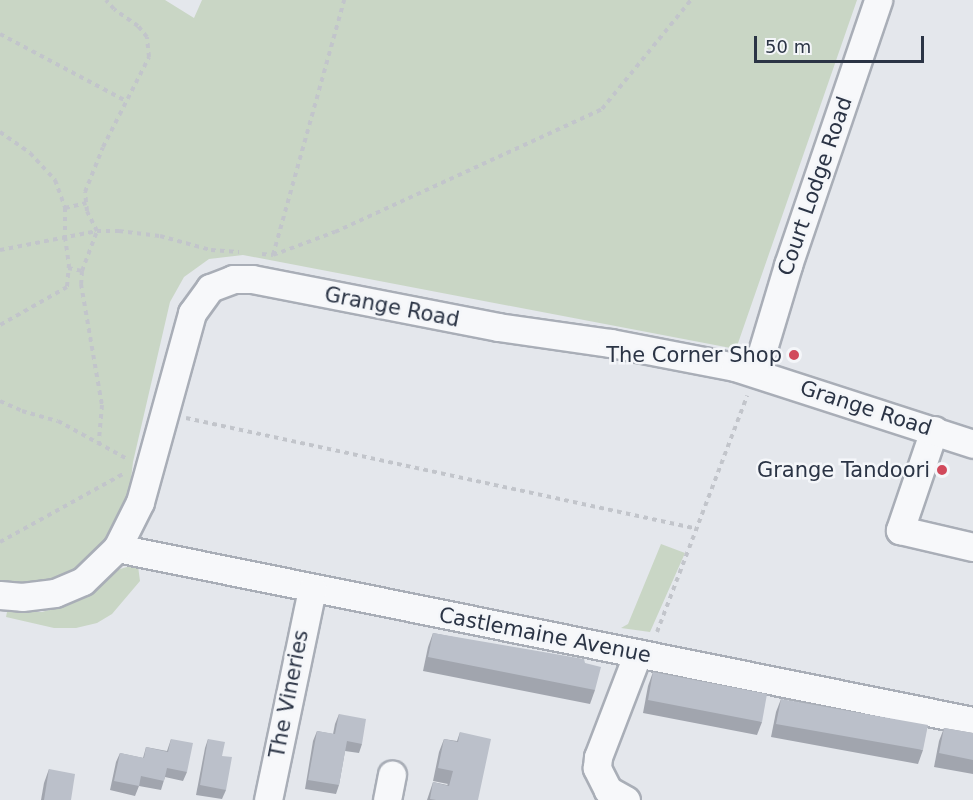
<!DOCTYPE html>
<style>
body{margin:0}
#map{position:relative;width:973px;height:800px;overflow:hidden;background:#e4e7ec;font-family:"DejaVu Sans",sans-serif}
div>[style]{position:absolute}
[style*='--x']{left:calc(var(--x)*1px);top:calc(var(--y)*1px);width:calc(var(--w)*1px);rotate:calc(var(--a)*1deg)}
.green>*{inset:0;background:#c9d6c5}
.path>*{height:4px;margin-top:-2px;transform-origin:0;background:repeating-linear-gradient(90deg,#c2c5cb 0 4.5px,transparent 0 9px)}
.roads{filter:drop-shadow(2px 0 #a9aeb7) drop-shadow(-2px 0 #a9aeb7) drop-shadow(0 2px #a9aeb7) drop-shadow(0 -2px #a9aeb7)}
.minor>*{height:27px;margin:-13.5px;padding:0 13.5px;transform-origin:13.5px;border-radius:13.5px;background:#f7f8fa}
.wall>*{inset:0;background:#a1a5ae}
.building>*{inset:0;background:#bbc0ca}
.dots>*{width:16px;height:16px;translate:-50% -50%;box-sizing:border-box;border:3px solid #f4f6f9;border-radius:50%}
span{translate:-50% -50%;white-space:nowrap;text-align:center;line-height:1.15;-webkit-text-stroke:5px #f4f6f9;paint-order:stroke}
.street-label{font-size:21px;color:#2b3445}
.poi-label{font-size:21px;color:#2b3445}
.right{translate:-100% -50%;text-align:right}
.scale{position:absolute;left:754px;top:36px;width:170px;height:27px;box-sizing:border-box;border:3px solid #2b3445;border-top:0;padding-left:8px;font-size:18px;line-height:21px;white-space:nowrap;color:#2b3445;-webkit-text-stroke:4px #f4f6f9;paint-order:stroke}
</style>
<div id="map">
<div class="green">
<i style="clip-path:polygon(0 0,165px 0,194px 18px,202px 0,857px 0,736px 349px,243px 255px,209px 259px,184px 277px,170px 302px,133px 462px,129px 496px,103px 542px,82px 565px,54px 580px,0 584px)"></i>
<i style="clip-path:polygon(661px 544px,685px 553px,650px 632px,621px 628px,628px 624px)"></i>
<i style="clip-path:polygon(130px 566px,138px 566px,140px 581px,112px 614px,97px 623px,76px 628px,54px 628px,6px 617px,7px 612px,42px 612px,70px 604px,85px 596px,117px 570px)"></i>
</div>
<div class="path">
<i style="--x:0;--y:34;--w:143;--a:28"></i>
<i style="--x:0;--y:132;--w:37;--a:35"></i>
<i style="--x:30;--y:153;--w:37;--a:47"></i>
<i style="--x:55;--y:180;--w:30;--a:70"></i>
<i style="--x:65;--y:208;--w:29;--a:90"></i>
<i style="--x:65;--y:237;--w:27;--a:82"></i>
<i style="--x:69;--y:264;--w:23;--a:95"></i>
<i style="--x:67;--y:287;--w:77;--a:150.4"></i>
<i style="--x:65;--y:208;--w:22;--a:-13"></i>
<i style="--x:0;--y:250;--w:99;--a:-11.1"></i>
<i style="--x:97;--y:231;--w:22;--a:0"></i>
<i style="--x:119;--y:231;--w:41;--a:7"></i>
<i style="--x:160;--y:236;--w:53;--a:15.4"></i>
<i style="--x:211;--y:250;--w:28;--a:4"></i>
<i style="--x:262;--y:254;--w:11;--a:5"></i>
<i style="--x:273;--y:255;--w:66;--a:-20.4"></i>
<i style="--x:335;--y:232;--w:294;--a:-24.7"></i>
<i style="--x:602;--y:109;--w:141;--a:-50.8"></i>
<i style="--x:273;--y:255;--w:265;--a:-74.4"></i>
<i style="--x:68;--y:268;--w:14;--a:12"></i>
<i style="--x:82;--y:271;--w:43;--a:-69.4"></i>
<i style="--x:97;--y:231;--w:22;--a:-117"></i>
<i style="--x:87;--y:211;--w:19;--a:-96"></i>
<i style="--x:85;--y:192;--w:48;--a:-68.2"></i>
<i style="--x:103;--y:147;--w:101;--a:-62.9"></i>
<i style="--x:149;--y:57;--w:20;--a:-96"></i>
<i style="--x:147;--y:37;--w:14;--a:-129"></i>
<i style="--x:138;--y:26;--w:29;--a:-145"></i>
<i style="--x:114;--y:9;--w:12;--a:-132"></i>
<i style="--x:82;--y:271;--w:13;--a:94"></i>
<i style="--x:81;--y:284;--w:123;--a:80.2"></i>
<i style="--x:102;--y:405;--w:38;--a:95"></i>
<i style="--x:0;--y:401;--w:24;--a:24"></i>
<i style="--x:22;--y:411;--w:37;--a:16"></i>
<i style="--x:58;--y:421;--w:79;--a:28.8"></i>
<i style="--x:186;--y:418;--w:524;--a:12.23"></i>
<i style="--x:0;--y:542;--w:141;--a:-28.9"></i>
<i style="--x:657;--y:632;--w:253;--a:-69.1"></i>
</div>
<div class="roads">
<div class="minor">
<i style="--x:756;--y:372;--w:112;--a:-73.3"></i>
<i style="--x:788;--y:265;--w:280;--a:-71.2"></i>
<i style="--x:934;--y:430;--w:106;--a:108.8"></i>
<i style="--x:900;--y:530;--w:75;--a:13.1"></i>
<i style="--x:117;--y:548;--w:873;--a:11.43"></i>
<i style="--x:0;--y:595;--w:22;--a:5"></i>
<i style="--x:22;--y:597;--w:33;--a:-7"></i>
<i style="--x:55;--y:593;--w:30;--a:-23"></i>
<i style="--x:83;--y:581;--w:47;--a:-44.1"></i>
<i style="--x:117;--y:548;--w:51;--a:-63.4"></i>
<i style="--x:140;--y:502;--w:196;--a:-74.6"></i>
<i style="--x:192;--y:313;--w:31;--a:-54"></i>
<i style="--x:210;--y:288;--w:25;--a:-21"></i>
<i style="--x:233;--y:279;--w:19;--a:0"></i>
<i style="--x:252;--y:279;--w:251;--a:11"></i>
<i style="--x:498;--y:327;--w:114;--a:8.1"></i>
<i style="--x:611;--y:343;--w:126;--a:11"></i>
<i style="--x:735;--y:367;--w:250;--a:17.9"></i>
<i style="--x:268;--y:800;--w:216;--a:-78.2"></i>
<i style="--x:387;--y:800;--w:26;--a:-79"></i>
<i style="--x:626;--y:800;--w:21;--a:-151"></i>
<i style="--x:608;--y:790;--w:25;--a:-117"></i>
<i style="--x:597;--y:768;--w:11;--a:-85"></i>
<i style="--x:598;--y:757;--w:111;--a:-69"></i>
</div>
</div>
<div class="wall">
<i style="clip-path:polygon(433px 633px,585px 663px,595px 690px,590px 704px,423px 671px,428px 647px)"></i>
<i style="clip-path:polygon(653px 672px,762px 722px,757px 735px,643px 713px,648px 686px)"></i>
<i style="clip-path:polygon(781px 699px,923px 750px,918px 764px,771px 737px,776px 712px)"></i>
<i style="clip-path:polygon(339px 714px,362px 744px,359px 753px,345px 751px,339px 785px,336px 794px,305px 789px,313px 741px,317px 731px,333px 734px,335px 724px)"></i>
<i style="clip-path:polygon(944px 728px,973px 733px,973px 774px,934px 767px,939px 741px)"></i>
<i style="clip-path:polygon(460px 732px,478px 800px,427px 800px,433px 782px,447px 785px,448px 784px,433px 781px,439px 752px,444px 739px,457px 741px)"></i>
<i style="clip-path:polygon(171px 739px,187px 772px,183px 781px,165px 777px,161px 790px,139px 786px,135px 796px,110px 790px,116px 762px,120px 753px,143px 758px,146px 747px,167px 751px)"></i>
<i style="clip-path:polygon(208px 739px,222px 756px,226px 790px,222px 799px,196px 795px,205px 748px)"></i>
<i style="clip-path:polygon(49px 769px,71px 800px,41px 800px,44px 783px)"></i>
</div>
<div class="building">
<i style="clip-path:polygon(433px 633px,584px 659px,585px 663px,601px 667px,595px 690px,428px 657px)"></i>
<i style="clip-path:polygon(653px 672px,767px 694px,762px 722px,648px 700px)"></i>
<i style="clip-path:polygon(781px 699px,928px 725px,923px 750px,776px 724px)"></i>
<i style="clip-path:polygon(339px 714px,366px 719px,362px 744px,347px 741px,339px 785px,308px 780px,317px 731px,335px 734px)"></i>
<i style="clip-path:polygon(944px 728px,973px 733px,973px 760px,939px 753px)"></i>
<i style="clip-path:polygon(460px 732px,491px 739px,478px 800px,436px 800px,430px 799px,433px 782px,449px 786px,453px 771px,438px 768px,444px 739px,458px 742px)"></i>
<i style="clip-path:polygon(171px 739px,193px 743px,187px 772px,167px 768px,164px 781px,141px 776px,139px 786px,114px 781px,120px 753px,144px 758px,146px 747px,168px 752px)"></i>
<i style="clip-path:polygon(208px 739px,225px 742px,222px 756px,232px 757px,226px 790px,200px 785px)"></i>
<i style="clip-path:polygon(49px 769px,75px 774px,71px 800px,44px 800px)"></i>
</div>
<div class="dots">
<i style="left:794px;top:355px;background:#d1495b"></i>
<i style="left:942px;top:470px;background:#d1495b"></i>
</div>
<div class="street-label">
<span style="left:815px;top:186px;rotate:-71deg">Court Lodge Road</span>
<span style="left:392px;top:307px;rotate:11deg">Grange Road</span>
<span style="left:866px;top:408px;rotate:18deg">Grange Road</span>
<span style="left:545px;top:635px;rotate:11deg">Castlemaine Avenue</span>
<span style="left:289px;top:694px;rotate:-79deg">The Vineries</span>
</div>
<div class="poi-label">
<span class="right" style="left:782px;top:355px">The Corner Shop</span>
<span class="right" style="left:930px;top:470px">Grange Tandoori</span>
</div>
<div class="scale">50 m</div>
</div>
